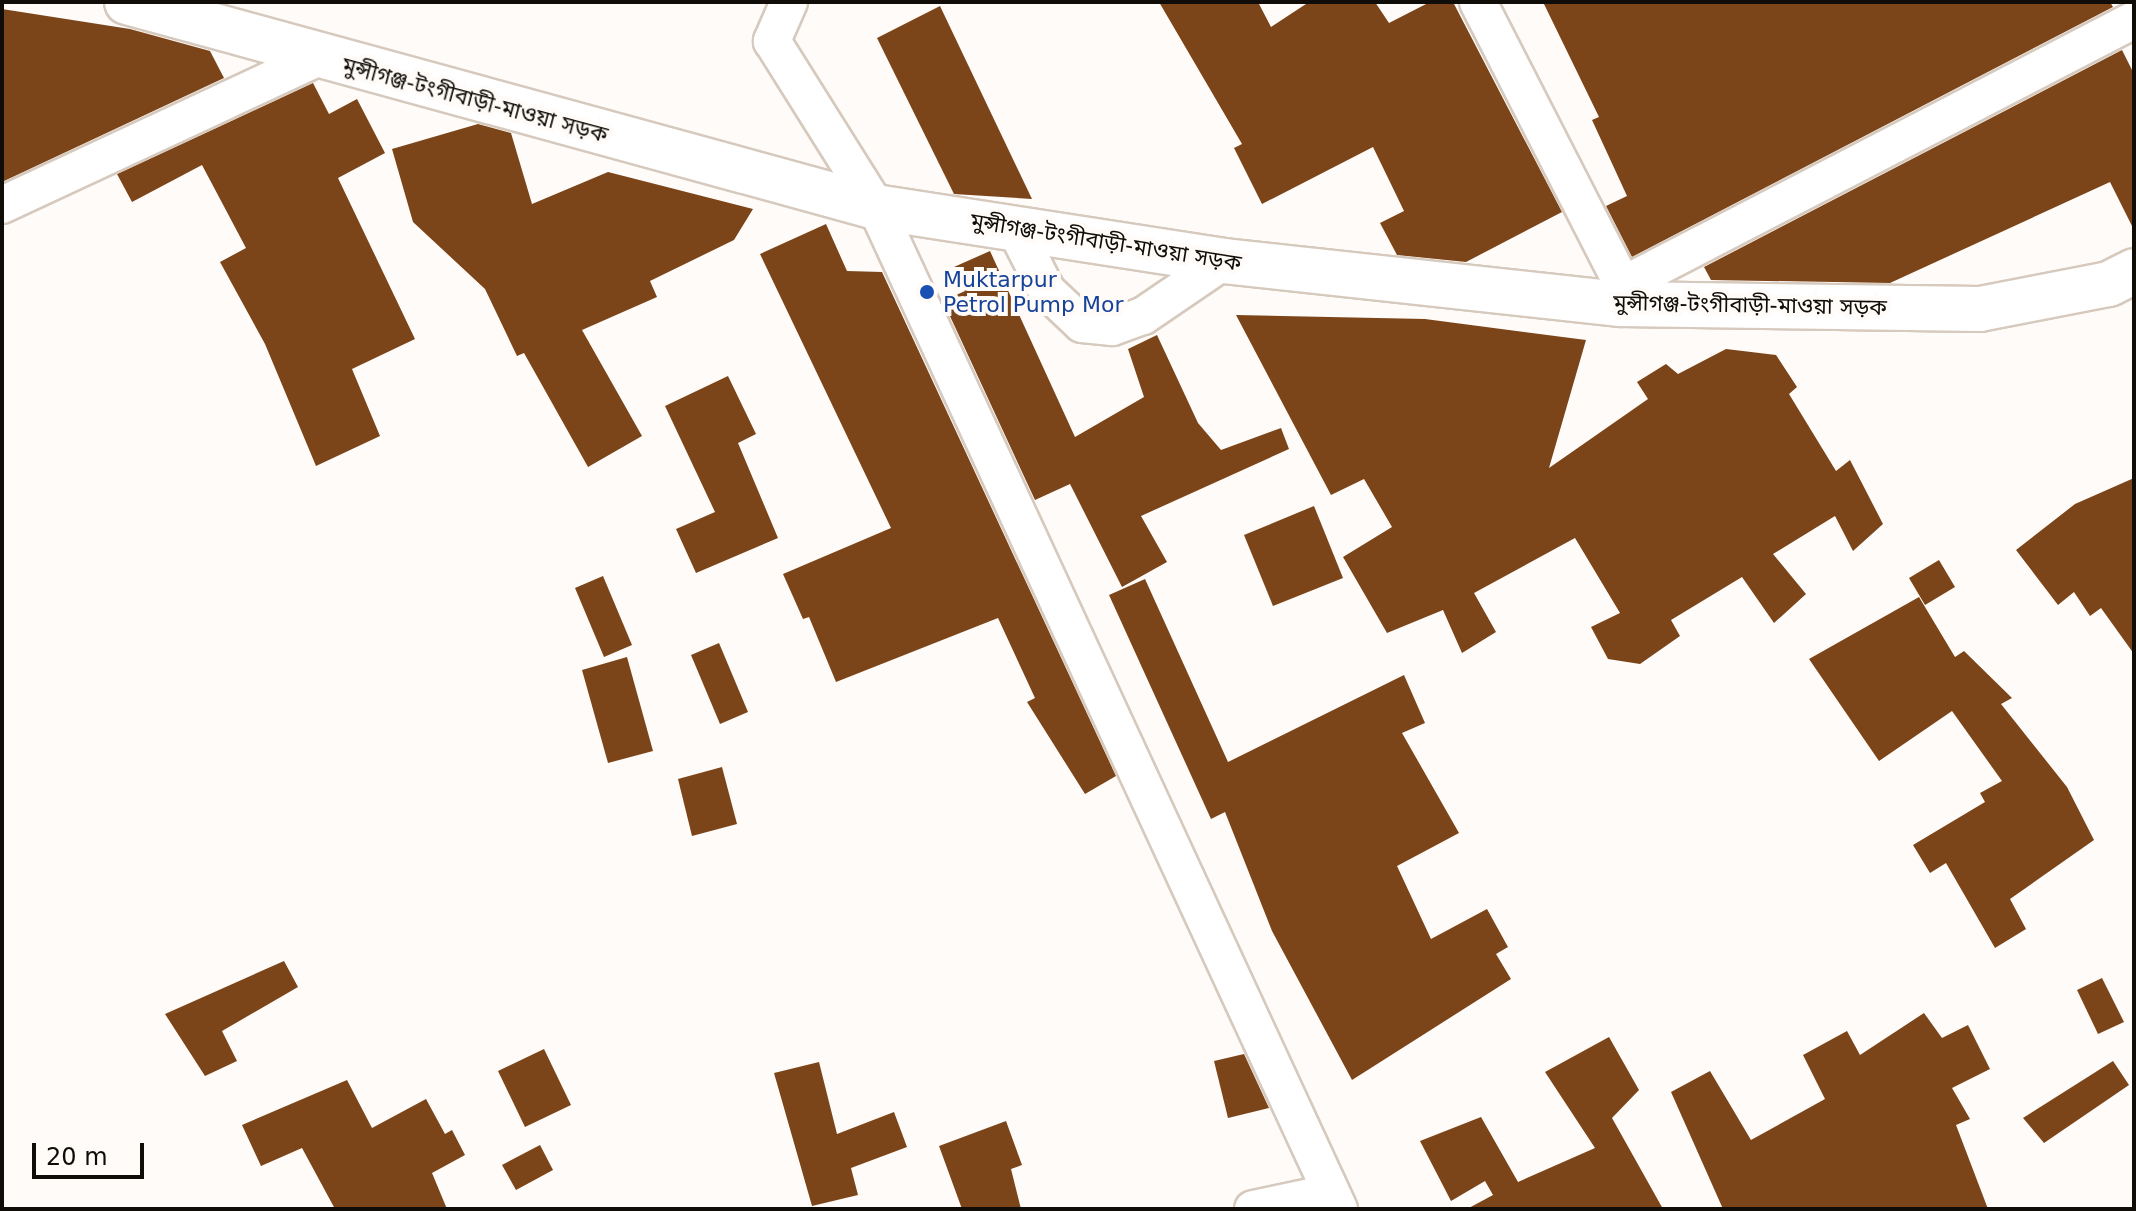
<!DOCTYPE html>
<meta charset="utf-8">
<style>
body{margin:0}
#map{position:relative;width:2136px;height:1211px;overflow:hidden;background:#fefbf8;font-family:"DejaVu Sans","Noto Sans Bengali",sans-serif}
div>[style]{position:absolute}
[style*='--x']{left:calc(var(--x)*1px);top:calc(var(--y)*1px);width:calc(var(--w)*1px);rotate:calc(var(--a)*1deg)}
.building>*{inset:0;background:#7c4519}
.roads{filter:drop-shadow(2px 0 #d6c9bd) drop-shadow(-2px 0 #d6c9bd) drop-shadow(0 2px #d6c9bd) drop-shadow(0 -2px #d6c9bd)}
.minor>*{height:36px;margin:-18px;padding:0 18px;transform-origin:18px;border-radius:18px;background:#fff}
.major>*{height:44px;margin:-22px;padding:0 22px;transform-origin:22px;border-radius:22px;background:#fff}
.dots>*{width:22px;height:22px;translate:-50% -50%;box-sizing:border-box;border:4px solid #fefbf8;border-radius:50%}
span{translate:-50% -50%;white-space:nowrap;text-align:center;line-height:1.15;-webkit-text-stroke:8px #fefbf8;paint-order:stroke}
.street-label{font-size:22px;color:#100c08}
.transit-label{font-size:22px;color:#164399}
.left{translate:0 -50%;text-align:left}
.frame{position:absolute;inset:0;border:4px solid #100c08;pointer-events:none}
.scale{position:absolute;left:32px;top:1143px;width:112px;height:36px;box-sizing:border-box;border:4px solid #100c08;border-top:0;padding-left:10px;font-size:24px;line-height:28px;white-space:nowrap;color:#100c08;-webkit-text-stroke:6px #fefbf8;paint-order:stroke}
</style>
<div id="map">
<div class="building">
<i style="clip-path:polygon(1159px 2px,1258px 2px,1271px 27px,1309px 2px,1375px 2px,1389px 23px,1430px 2px,1453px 2px,1562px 212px,1466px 262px,1397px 255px,1380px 223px,1404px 211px,1373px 147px,1262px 204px,1234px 148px,1242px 144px)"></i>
<i style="clip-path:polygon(1543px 2px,2110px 2px,2113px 7px,1632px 257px,1606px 206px,1627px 196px,1592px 120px,1599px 117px)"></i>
<i style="clip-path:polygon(940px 6px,1032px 199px,954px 194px,877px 38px)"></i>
<i style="clip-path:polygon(2px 9px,130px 29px,210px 51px,224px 78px,2px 182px)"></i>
<i style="clip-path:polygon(2122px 50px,2134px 74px,2134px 230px,2110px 182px,1890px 283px,1711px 280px,1704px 267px)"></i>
<i style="clip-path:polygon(313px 83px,329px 114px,357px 99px,385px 153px,338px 178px,415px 339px,352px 369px,380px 436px,316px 466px,265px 344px,220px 262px,246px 248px,202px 165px,132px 202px,117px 174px)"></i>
<i style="clip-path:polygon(478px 124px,511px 133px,532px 204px,608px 172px,753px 209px,734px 240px,650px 281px,657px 297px,582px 330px,642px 436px,588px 467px,524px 353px,517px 356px,485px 289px,413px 222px,392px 149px)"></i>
<i style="clip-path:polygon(826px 224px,847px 271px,882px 272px,1116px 776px,1085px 794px,1027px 702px,1035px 698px,998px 618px,836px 682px,809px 617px,803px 619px,783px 574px,891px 528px,760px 254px)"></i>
<i style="clip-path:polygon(990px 251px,1075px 437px,1144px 397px,1128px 349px,1157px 335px,1198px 423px,1221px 450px,1281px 428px,1289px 449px,1141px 516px,1167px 562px,1122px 587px,1070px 484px,1035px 500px,943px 301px,965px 291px,954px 267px)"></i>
<i style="clip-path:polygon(1236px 315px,1425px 319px,1586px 340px,1549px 468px,1648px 399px,1637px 382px,1666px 364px,1678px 374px,1726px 349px,1776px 355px,1797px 387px,1789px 394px,1836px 471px,1850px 460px,1883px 524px,1853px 551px,1835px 516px,1773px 554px,1806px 594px,1774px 623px,1742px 577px,1671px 620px,1680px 636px,1640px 664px,1608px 659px,1591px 627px,1620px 613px,1575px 538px,1474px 593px,1496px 632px,1462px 653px,1443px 610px,1387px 633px,1343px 557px,1392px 527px,1364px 479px,1331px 495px)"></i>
<i style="clip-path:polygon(728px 376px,756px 434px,738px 443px,778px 538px,696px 573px,676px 529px,715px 512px,665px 406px)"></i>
<i style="clip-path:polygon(2134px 478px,2134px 654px,2101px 608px,2090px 616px,2074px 592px,2058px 605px,2016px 550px,2075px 504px)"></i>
<i style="clip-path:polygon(1314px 506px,1343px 578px,1273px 606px,1244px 535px)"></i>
<i style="clip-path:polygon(1939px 560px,1955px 587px,1925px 605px,1909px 578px)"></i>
<i style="clip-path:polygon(603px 576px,632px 645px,604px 657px,575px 588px)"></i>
<i style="clip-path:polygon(1145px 579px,1228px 762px,1404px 675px,1425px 723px,1402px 733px,1459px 833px,1397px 866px,1431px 939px,1487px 909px,1508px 947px,1496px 954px,1511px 979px,1352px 1080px,1272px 931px,1225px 812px,1211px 819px,1109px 595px)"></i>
<i style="clip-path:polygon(1919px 597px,1955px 657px,1964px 651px,2012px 698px,2001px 704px,2067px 787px,2094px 840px,2010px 899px,2026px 929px,1995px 948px,1946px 863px,1930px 873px,1913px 845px,1985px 802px,1980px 793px,2002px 781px,1952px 711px,1879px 761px,1809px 659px)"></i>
<i style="clip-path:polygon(719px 643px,748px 712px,720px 724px,691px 655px)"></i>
<i style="clip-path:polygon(627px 657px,653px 751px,608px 763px,582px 670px)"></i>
<i style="clip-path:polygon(722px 767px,737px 824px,692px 836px,678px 779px)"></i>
<i style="clip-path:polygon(284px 961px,298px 987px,222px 1031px,237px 1061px,205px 1076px,165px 1014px)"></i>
<i style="clip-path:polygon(2102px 978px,2124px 1022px,2098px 1034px,2077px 990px)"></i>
<i style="clip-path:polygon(1924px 1013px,1942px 1038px,1968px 1025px,1990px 1069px,1952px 1088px,1970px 1119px,1956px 1125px,1988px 1209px,1723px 1209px,1671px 1092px,1710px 1071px,1751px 1140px,1825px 1099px,1803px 1055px,1847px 1031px,1860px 1055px)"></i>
<i style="clip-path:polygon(1609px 1037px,1639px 1090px,1612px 1118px,1663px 1209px,1467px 1209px,1493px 1195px,1485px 1181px,1451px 1201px,1420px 1141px,1481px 1117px,1518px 1182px,1595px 1148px,1545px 1072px)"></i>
<i style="clip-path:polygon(544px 1049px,571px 1105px,525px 1127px,498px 1071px)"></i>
<i style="clip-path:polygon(1244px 1054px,1269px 1108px,1228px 1118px,1214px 1061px)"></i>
<i style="clip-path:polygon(2113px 1061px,2129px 1085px,2044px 1143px,2023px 1118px)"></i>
<i style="clip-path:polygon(819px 1062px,837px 1134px,894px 1112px,907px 1147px,851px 1168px,858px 1195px,812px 1206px,774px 1073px)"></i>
<i style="clip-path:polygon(347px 1080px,372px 1128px,426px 1099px,445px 1134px,452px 1130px,465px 1155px,432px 1173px,447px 1209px,335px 1209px,302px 1148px,261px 1166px,242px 1125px)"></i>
<i style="clip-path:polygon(1006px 1121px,1022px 1165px,1011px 1169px,1021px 1209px,962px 1209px,939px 1146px)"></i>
<i style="clip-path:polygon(540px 1145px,553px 1170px,516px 1190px,502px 1165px)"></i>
</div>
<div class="roads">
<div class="minor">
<i style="--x:789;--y:2;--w:43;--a:113.6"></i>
<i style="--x:772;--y:41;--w:196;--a:57.9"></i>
<i style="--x:876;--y:207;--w:1104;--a:65.2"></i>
<i style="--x:1478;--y:2;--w:318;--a:62.9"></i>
<i style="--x:1623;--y:285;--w:19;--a:99"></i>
<i style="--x:2;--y:205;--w:348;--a:-25"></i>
<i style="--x:1015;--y:228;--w:71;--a:63.1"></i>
<i style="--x:1047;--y:291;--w:48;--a:43.3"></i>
<i style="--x:1082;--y:324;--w:30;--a:6"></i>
<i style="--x:1112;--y:327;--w:33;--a:-20"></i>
<i style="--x:1143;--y:316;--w:98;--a:-34.2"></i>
<i style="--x:1623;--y:285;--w:576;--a:-27.41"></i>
<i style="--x:1253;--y:1209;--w:78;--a:-11.9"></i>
</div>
<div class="major">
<i style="--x:127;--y:2;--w:777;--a:15.31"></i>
<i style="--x:876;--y:207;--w:352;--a:8.8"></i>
<i style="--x:1224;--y:261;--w:398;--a:6.2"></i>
<i style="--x:1620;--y:304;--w:360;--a:0.8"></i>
<i style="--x:1980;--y:309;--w:131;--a:-11"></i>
<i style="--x:2109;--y:284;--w:28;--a:-27"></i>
</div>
</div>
<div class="dots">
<i style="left:927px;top:292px;background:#1a4fb4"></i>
</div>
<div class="street-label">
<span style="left:475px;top:100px;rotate:15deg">মুন্সীগঞ্জ-টংগীবাড়ী-মাওয়া সড়ক</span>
<span style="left:1106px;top:242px;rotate:9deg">মুন্সীগঞ্জ-টংগীবাড়ী-মাওয়া সড়ক</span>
<span style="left:1750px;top:305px;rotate:1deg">মুন্সীগঞ্জ-টংগীবাড়ী-মাওয়া সড়ক</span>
</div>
<div class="transit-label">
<span class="left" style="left:943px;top:292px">Muktarpur<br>Petrol Pump Mor</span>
</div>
<div class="frame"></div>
<div class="scale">20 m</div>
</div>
